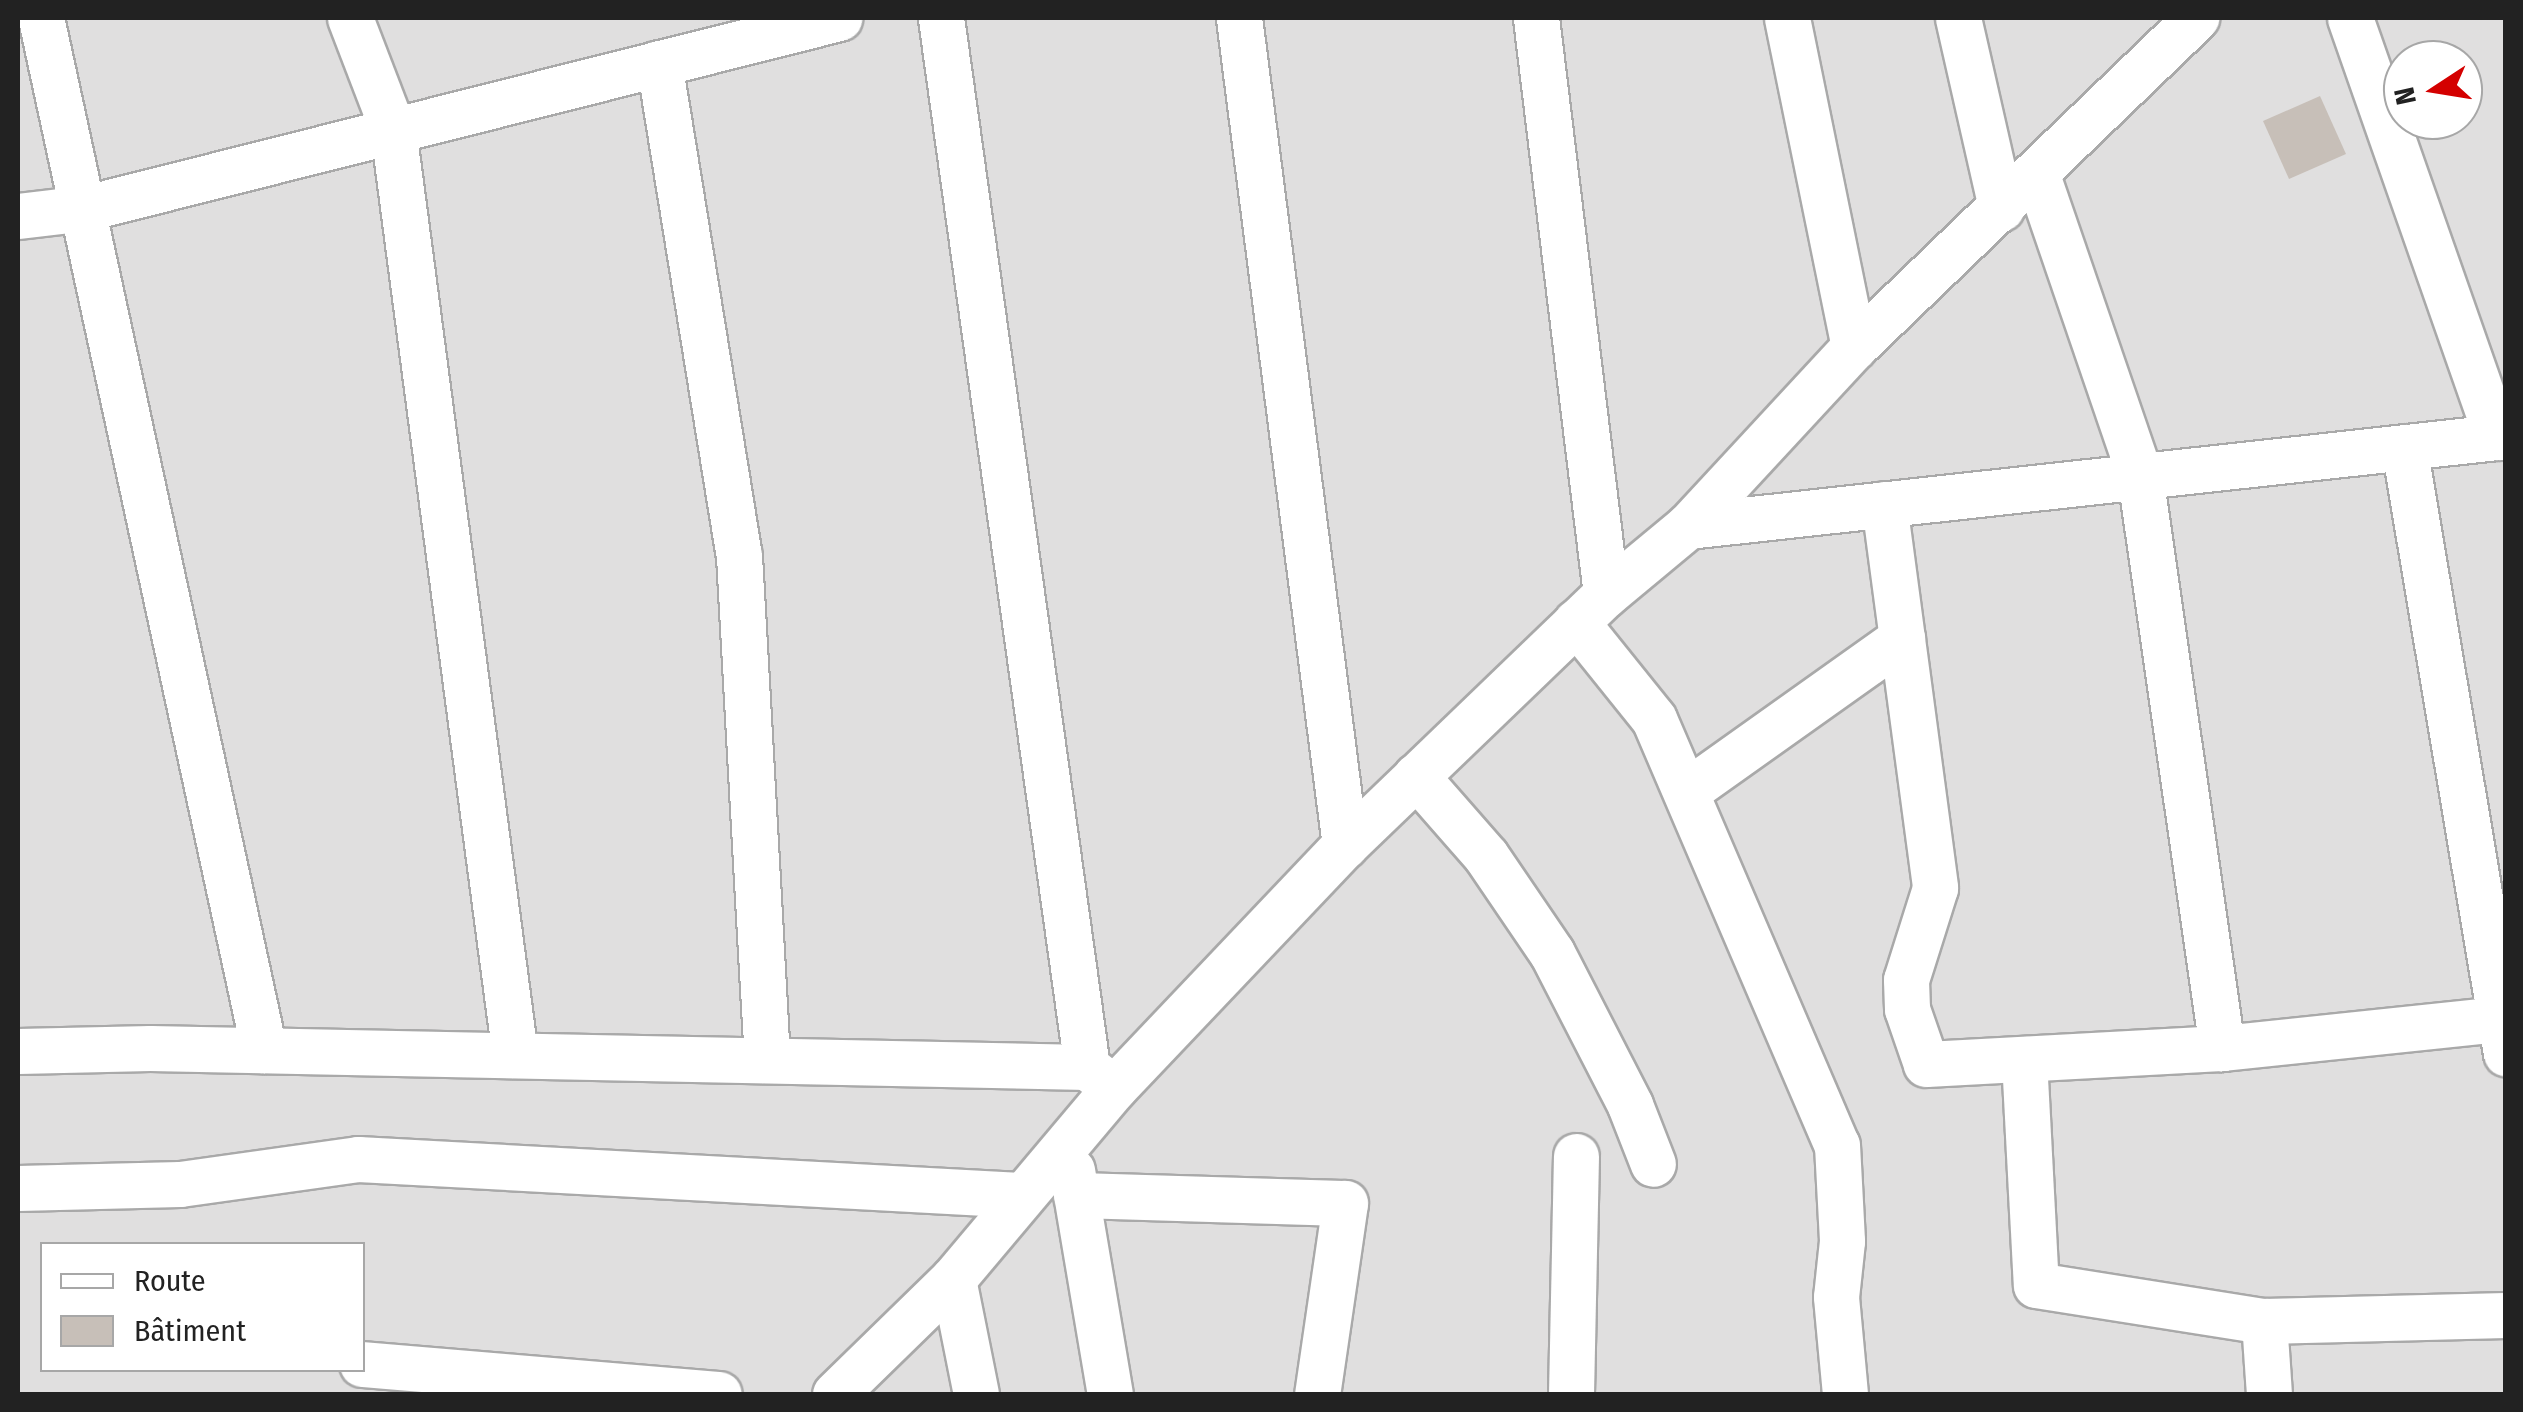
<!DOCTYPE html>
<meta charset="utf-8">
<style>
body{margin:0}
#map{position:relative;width:2523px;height:1412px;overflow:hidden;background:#f2efe9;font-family:"Fira Sans Condensed",sans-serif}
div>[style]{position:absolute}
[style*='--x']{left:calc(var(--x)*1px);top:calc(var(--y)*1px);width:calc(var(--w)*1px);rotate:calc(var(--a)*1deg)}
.residential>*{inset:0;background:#e0dfdf}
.building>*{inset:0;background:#c7bfb8}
.roads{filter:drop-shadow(2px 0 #a9a9a9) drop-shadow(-2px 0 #a9a9a9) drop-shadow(0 2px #a9a9a9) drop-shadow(0 -2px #a9a9a9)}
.street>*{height:45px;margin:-22.5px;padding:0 22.5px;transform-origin:22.5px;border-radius:22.5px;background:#fff}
span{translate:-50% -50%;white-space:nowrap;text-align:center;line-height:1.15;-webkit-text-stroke:8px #fff;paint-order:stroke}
.frame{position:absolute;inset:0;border:20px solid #222;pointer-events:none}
.legend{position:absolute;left:40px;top:1242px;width:325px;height:130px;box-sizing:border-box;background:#fff;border:2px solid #a7a7a7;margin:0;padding:12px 18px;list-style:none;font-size:30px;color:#222}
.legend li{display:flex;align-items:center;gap:20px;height:50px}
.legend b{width:50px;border:2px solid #a7a7a7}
.north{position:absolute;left:2383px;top:40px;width:100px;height:100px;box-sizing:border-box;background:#fff;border:2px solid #a7a7a7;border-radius:50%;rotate:258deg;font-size:28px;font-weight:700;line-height:40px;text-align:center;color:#222}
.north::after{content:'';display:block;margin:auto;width:35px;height:45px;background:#d40000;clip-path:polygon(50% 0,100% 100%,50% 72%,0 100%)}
</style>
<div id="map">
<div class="residential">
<i style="clip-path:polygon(evenodd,18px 18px,2505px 18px,2505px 1394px,18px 1394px,18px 18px,2403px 60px,2463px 60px,2463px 120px,2403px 120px,2403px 60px,18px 18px,42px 1244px,362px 1244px,362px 1370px,42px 1370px,42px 1244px)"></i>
</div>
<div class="building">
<i style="clip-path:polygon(2320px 96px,2346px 154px,2289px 179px,2263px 121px)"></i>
</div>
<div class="roads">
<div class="street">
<i style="--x:41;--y:18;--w:1056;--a:77.81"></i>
<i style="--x:350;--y:18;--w:120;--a:69"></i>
<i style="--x:393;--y:130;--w:933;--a:82.49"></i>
<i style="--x:941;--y:18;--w:1059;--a:82.08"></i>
<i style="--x:1087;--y:1067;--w:34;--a:38"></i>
<i style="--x:1239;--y:18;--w:834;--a:82.7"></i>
<i style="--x:1536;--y:18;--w:580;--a:83.07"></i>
<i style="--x:1787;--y:18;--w:336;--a:78.5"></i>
<i style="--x:1958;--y:18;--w:195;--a:77.2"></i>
<i style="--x:2350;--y:18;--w:444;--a:70.7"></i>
<i style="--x:659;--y:63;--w:499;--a:80.8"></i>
<i style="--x:739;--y:556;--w:505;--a:86.82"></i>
<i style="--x:2037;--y:175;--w:318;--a:71.1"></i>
<i style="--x:2140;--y:476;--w:578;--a:81.84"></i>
<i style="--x:18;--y:216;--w:68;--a:-6.7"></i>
<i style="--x:86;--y:208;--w:777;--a:-14.16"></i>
<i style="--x:2404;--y:447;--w:615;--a:80.45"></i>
<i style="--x:1884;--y:504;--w:387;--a:82.4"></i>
<i style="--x:1935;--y:888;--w:96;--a:107.5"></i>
<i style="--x:1906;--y:980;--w:29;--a:88"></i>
<i style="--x:1907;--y:1009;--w:58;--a:70.9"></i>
<i style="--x:1926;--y:1064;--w:296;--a:-3.1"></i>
<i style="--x:2222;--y:1048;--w:286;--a:-6"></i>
<i style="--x:1688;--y:526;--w:823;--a:-6.28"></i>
<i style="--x:1576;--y:622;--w:124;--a:51.2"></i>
<i style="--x:1654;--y:719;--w:464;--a:66.8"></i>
<i style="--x:1837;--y:1145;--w:96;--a:87"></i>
<i style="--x:1842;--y:1241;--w:56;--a:96.1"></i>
<i style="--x:1836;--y:1297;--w:97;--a:84.7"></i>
<i style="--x:1416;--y:776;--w:106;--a:48.8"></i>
<i style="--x:1486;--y:856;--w:117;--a:55.8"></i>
<i style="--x:1552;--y:953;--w:171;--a:62.8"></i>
<i style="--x:1630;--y:1105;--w:63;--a:68.7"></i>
<i style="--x:1687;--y:791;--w:264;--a:-35.4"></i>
<i style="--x:18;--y:1051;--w:132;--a:-1.3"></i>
<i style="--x:150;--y:1048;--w:937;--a:1.16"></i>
<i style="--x:2024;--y:1059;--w:226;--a:87"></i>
<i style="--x:2036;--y:1285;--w:231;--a:9"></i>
<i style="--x:2264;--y:1321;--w:242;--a:-1.4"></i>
<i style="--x:1072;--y:1170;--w:227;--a:80.4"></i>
<i style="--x:18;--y:1188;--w:162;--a:-1.4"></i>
<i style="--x:180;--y:1184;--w:180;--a:-8"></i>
<i style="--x:358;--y:1159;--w:663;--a:3.11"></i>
<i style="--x:1076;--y:1195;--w:269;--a:1.7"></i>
<i style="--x:1345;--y:1203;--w:193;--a:98.3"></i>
<i style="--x:953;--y:1279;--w:117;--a:78.7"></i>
<i style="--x:2264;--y:1321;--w:73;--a:86.1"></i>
<i style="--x:362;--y:1364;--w:358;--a:4.8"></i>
<i style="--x:835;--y:1394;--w:165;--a:-44.3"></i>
<i style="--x:953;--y:1279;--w:250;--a:-49.9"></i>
<i style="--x:1114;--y:1088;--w:335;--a:-46.5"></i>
<i style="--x:1345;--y:845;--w:362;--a:-43.9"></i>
<i style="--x:1606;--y:594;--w:107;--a:-39.7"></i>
<i style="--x:1688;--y:526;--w:244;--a:-47.2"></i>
<i style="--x:1854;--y:347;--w:475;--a:-43.9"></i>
<i style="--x:1571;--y:1394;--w:238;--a:-88.8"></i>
</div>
</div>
<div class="frame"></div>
<ul class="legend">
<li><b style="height:12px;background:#fff"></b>Route</li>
<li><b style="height:28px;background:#c7bfb8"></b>Bâtiment</li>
</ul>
<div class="north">N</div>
</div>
